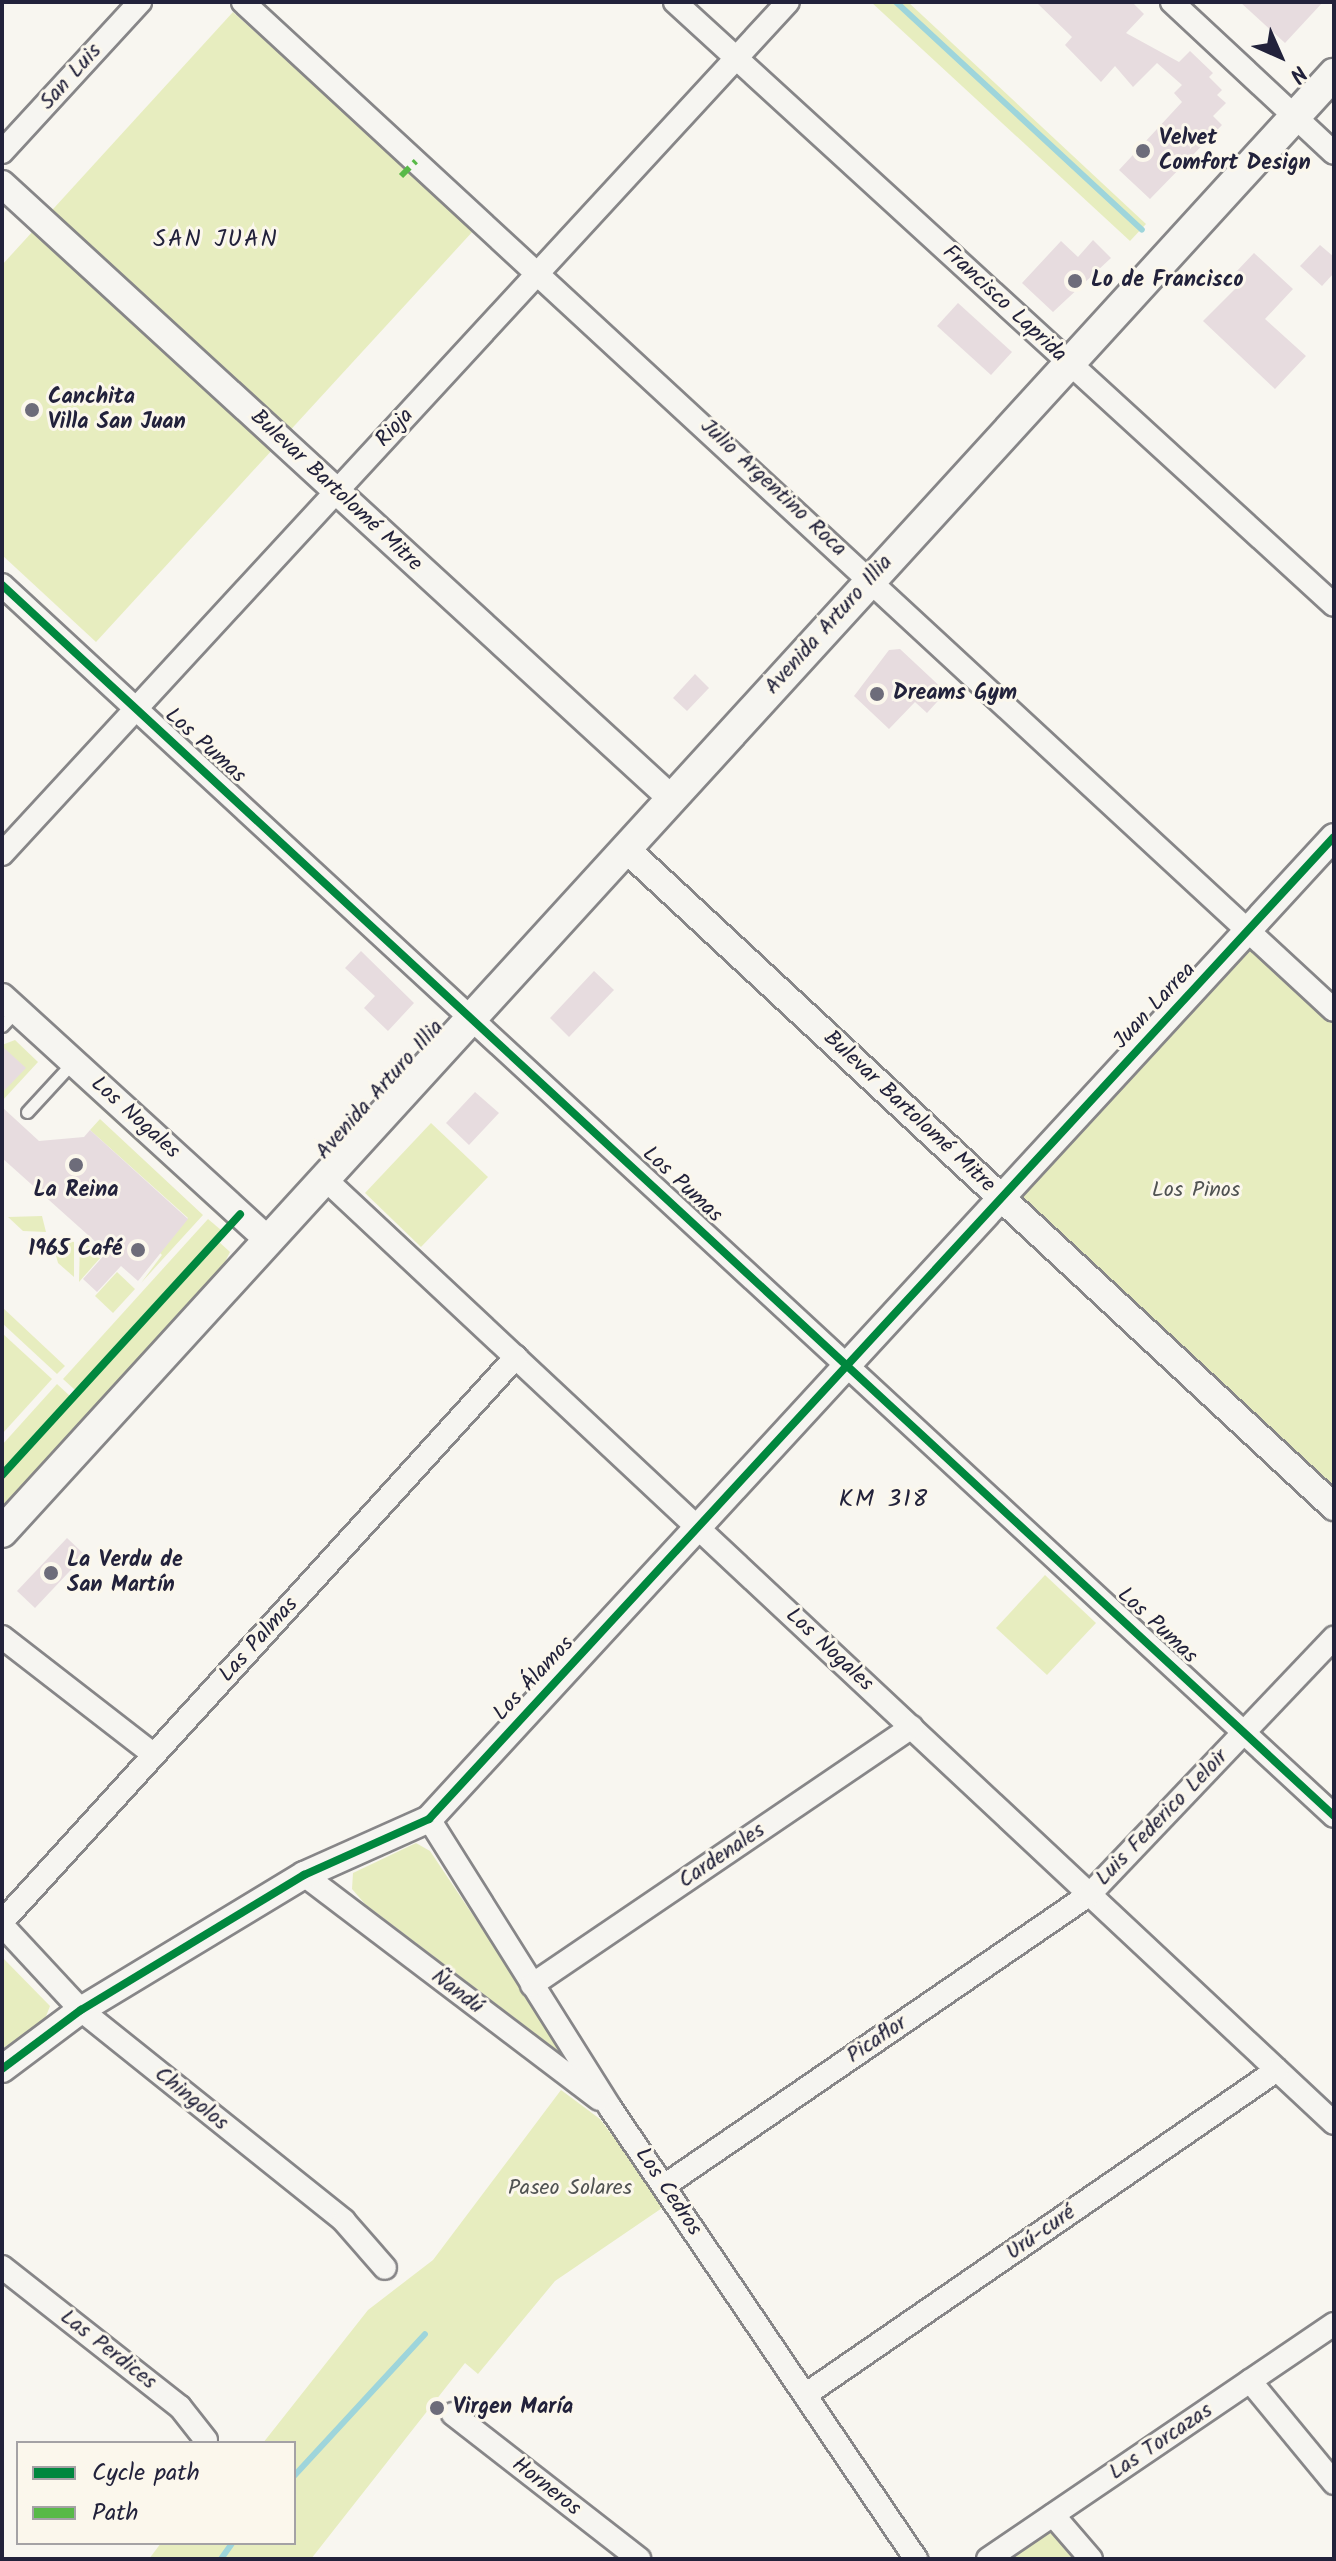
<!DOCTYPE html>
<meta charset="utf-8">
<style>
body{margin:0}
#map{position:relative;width:1336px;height:2561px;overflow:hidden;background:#f8f6f0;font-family:Kalam,sans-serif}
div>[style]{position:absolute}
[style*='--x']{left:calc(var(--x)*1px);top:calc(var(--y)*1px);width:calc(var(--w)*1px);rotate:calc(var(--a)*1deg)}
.green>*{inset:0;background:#e7edbf}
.stream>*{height:6px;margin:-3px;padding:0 3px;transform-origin:3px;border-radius:3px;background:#9ed5db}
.building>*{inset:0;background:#e7dcdf}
.roads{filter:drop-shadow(2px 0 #878688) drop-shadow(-2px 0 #878688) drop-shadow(0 2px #878688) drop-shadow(0 -2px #878688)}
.service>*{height:11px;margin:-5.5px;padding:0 5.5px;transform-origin:5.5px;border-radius:5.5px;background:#f6f5f1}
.minor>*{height:22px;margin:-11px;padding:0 11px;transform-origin:11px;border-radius:11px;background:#f6f5f1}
.tertiary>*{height:26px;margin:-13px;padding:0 13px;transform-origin:13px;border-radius:13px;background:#f6f5f1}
.secondary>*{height:30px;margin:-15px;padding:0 15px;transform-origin:15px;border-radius:15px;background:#f6f5f1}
.quiet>*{height:6px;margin-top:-3px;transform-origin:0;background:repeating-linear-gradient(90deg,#58b947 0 12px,transparent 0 18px)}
.cycleway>*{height:8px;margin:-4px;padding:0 4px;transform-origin:4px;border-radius:4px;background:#00873e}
.dots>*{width:22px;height:22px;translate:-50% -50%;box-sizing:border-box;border:4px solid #fbf7ec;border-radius:50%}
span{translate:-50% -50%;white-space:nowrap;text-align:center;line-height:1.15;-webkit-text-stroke:6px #fbf7ec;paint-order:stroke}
.street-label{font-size:22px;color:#22223b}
.poi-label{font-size:22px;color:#22223b;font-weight:700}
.left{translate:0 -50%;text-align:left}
.right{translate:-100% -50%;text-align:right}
.park-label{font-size:22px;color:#505352}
.neighbourhood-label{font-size:24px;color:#22223b;letter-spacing:2px}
.frame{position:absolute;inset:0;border:4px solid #22223b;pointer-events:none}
.legend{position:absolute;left:16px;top:2441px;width:280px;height:104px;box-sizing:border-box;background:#fbf7ec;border:2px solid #a4a2a5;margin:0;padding:10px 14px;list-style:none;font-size:24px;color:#22223b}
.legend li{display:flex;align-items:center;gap:16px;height:40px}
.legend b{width:40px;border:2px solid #a4a2a5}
.north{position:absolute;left:1240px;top:16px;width:80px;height:80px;-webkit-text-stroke:6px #fbf7ec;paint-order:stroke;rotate:135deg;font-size:22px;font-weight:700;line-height:32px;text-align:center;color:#22223b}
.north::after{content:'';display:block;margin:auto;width:28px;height:36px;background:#22223b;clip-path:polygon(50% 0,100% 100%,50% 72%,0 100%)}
</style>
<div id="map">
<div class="green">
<i style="clip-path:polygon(871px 2px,908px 2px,1146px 224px,1130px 241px)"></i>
<i style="clip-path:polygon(233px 12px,474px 230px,96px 642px,2px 555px,2px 265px)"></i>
<i style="clip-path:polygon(1249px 931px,1334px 1010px,1334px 1507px,1001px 1199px)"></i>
<i style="clip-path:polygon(15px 1040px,38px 1062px,2px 1101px,2px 1045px)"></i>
<i style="clip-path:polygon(68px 1072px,231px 1218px,226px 1223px,65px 1076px)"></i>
<i style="clip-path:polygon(100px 1119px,203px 1215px,141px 1283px,162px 1255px,158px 1251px,188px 1218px,90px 1130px)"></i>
<i style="clip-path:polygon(431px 1123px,488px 1177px,421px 1247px,365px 1193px)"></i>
<i style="clip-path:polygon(42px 1216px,46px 1232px,23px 1231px,8px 1217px)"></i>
<i style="clip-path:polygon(208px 1219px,221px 1230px,75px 1390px,63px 1379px)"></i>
<i style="clip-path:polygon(51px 1238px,74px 1242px,74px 1277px,58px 1263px)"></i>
<i style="clip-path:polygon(80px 1238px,101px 1257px,79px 1282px)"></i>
<i style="clip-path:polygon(218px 1241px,230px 1252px,218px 1276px,2px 1513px,2px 1480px)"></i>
<i style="clip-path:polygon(117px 1272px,135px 1289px,113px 1313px,95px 1296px)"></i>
<i style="clip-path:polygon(2px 1307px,65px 1366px,57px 1374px,2px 1323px)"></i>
<i style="clip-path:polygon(2px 1333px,52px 1379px,2px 1434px)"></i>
<i style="clip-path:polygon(57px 1384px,70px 1396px,2px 1470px,2px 1445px)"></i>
<i style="clip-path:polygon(1045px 1575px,1096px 1623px,1047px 1675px,996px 1628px)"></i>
<i style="clip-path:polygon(416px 1843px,430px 1851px,570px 2060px,365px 1904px,352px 1889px,353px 1873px)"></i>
<i style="clip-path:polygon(2px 1957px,50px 2006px,45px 2019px,2px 2049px)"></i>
<i style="clip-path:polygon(561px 2090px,600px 2119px,665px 2206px,555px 2281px,478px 2374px,465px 2363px,311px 2559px,149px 2559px,161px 2543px,294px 2543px,294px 2443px,263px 2443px,368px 2310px,433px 2260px)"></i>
<i style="clip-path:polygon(1045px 2531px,1055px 2532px,1077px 2559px,1004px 2559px)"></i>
</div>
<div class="stream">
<i style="--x:896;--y:2;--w:335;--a:42.8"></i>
<i style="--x:294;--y:2476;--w:193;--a:-47.3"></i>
<i style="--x:221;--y:2559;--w:19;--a:-55"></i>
</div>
<div class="building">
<i style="clip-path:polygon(1036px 2px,1132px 2px,1144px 14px,1126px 33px,1179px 62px,1190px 51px,1213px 73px,1209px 77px,1222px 90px,1217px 95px,1226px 103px,1213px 116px,1222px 125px,1150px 199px,1119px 170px,1182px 102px,1174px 93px,1182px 85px,1157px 63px,1133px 87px,1115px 66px,1101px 82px,1065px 45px,1072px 37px)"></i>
<i style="clip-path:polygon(1240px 2px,1323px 2px,1285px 43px)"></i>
<i style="clip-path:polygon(1093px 240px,1111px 258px,1053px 312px,1022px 283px,1061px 241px,1078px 257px)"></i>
<i style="clip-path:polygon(1320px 245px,1334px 257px,1334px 273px,1322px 286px,1300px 266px)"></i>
<i style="clip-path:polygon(1254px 253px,1293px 289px,1265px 319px,1306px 356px,1275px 389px,1203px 321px,1244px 280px,1236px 272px)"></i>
<i style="clip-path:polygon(958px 303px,1012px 352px,991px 375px,937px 326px)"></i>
<i style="clip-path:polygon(900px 649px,946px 692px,927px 713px,915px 702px,889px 729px,854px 696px,889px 650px)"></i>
<i style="clip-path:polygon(695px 674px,709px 688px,687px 711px,673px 698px)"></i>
<i style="clip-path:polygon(361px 951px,414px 1003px,388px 1031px,364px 1008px,375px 996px,345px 968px)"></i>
<i style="clip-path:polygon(594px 971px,614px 990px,569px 1037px,550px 1018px)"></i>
<i style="clip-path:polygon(2px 1046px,26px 1068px,2px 1093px)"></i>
<i style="clip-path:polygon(475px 1092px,499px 1113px,469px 1145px,446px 1123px)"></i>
<i style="clip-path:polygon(2px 1107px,39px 1141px,84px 1137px,90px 1130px,188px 1219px,138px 1281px,121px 1266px,97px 1292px,83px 1279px,107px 1252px,2px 1158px)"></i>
<i style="clip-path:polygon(67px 1538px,85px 1555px,35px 1608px,17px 1591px)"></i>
</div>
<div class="roads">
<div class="service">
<i style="--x:2;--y:1026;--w:21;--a:-47"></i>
<i style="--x:27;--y:1112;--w:67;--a:-47.4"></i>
</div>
<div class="minor">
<i style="--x:243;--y:2;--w:1485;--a:42.74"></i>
<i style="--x:675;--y:2;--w:893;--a:42.46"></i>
<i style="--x:1172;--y:2;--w:221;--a:43"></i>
<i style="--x:2;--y:152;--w:204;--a:-47.4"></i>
<i style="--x:2;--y:585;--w:1814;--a:42.74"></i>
<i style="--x:2;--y:854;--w:1159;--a:-47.31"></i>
<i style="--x:324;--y:1178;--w:1383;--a:43.1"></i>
<i style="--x:2;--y:1637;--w:192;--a:37.8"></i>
<i style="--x:429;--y:1819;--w:342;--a:57.9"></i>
<i style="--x:611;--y:2109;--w:544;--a:55.87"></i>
<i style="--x:304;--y:1875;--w:370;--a:37.2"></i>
<i style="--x:2;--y:1922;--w:764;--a:-47.71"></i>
<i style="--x:2;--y:1925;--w:116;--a:47.1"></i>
<i style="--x:81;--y:2010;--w:337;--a:38.7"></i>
<i style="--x:344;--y:2221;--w:62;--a:48.9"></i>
<i style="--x:532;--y:1985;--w:459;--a:-34.2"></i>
<i style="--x:664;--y:2186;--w:516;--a:-34.43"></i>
<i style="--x:1090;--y:1894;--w:354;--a:-46.4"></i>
<i style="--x:2;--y:2267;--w:226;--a:38.2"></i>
<i style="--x:180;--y:2407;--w:42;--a:51.8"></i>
<i style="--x:1250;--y:2381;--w:132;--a:50.5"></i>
<i style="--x:805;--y:2395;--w:573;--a:-34.55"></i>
<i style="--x:453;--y:2414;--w:236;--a:37.9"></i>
<i style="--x:1053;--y:2515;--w:58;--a:49.2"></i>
<i style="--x:988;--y:2559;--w:418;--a:-34.2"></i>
</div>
<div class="tertiary">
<i style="--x:2;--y:184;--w:908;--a:42.55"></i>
<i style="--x:625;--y:848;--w:968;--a:42.91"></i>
<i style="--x:2;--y:997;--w:360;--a:42.4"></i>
<i style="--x:2;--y:2069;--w:99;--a:-36.8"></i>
<i style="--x:81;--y:2010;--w:261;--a:-31.2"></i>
<i style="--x:304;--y:1875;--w:137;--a:-24.1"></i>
<i style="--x:429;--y:1819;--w:1335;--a:-47.34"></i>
</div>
<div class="secondary">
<i style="--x:2;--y:1532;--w:1975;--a:-47.59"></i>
</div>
</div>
<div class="quiet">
<i style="--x:401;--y:176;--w:21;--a:-45"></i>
</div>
<div class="cycleway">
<i style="--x:2;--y:585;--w:1814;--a:42.74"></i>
<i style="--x:2;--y:1475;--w:353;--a:-47.6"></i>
<i style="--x:2;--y:2069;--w:99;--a:-36.8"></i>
<i style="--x:81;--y:2010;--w:261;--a:-31.2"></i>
<i style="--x:304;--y:1875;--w:137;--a:-24.1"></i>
<i style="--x:429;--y:1819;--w:1335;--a:-47.34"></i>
</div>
<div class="dots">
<i style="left:1143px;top:151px;background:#6d6c7a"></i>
<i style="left:1075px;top:281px;background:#6d6c7a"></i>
<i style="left:32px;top:410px;background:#6d6c7a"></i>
<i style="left:877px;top:694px;background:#6d6c7a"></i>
<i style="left:76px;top:1165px;background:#6d6c7a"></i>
<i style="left:138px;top:1250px;background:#6d6c7a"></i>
<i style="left:51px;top:1573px;background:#6d6c7a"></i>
<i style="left:437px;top:2408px;background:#6d6c7a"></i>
</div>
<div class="street-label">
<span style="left:71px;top:77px;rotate:-48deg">San Luis</span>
<span style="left:1004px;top:304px;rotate:43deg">Francisco Laprida</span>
<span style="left:395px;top:428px;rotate:-47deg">Rioja</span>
<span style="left:773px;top:488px;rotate:43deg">Julio Argentino Roca</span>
<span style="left:336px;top:491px;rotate:43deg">Bulevar Bartolomé Mitre</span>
<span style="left:829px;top:625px;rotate:-48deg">Avenida Arturo Illia</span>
<span style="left:205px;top:746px;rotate:42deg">Los Pumas</span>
<span style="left:1155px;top:1006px;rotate:-47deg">Juan Larrea</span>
<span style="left:380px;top:1090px;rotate:-48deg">Avenida Arturo Illia</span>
<span style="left:909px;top:1112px;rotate:43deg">Bulevar Bartolomé Mitre</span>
<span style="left:135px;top:1118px;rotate:42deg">Los Nogales</span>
<span style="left:682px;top:1185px;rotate:43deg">Los Pumas</span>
<span style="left:1157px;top:1626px;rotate:43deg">Los Pumas</span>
<span style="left:259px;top:1640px;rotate:-48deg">Las Palmas</span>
<span style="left:829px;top:1650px;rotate:43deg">Los Nogales</span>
<span style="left:534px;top:1679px;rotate:-47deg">Los Álamos</span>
<span style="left:1162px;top:1818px;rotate:-46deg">Luis Federico Leloir</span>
<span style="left:722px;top:1856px;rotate:-34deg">Cardenales</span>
<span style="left:457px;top:1992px;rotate:37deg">Ñandú</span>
<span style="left:877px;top:2040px;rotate:-34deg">Picaflor</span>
<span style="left:191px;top:2099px;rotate:39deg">Chingolos</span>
<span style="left:668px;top:2192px;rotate:56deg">Los Cedros</span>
<span style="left:1041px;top:2233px;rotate:-35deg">Urú-curé</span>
<span style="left:108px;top:2350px;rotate:38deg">Las Perdices</span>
<span style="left:1161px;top:2442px;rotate:-34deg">Las Torcazas</span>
<span style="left:546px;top:2487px;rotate:38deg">Horneros</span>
</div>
<div class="poi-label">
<span class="left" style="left:1159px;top:151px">Velvet<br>Comfort Design</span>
<span class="left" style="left:1091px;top:281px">Lo de Francisco</span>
<span class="left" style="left:48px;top:410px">Canchita<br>Villa San Juan</span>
<span class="left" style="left:893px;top:694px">Dreams Gym</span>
<span style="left:76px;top:1191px">La Reina</span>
<span class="right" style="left:122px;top:1250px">1965 Café</span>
<span class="left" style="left:67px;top:1573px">La Verdu de<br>San Martín</span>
<span class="left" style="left:453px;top:2408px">Virgen María</span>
</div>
<div class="park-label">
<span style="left:1196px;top:1191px">Los Pinos</span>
<span style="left:570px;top:2189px">Paseo Solares</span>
</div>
<div class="neighbourhood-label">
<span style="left:216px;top:240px">SAN JUAN</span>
<span style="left:884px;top:1500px">KM 318</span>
</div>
<div class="frame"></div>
<ul class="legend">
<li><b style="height:10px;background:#00873e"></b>Cycle path</li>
<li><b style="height:10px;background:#58b947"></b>Path</li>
</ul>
<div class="north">N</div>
</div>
